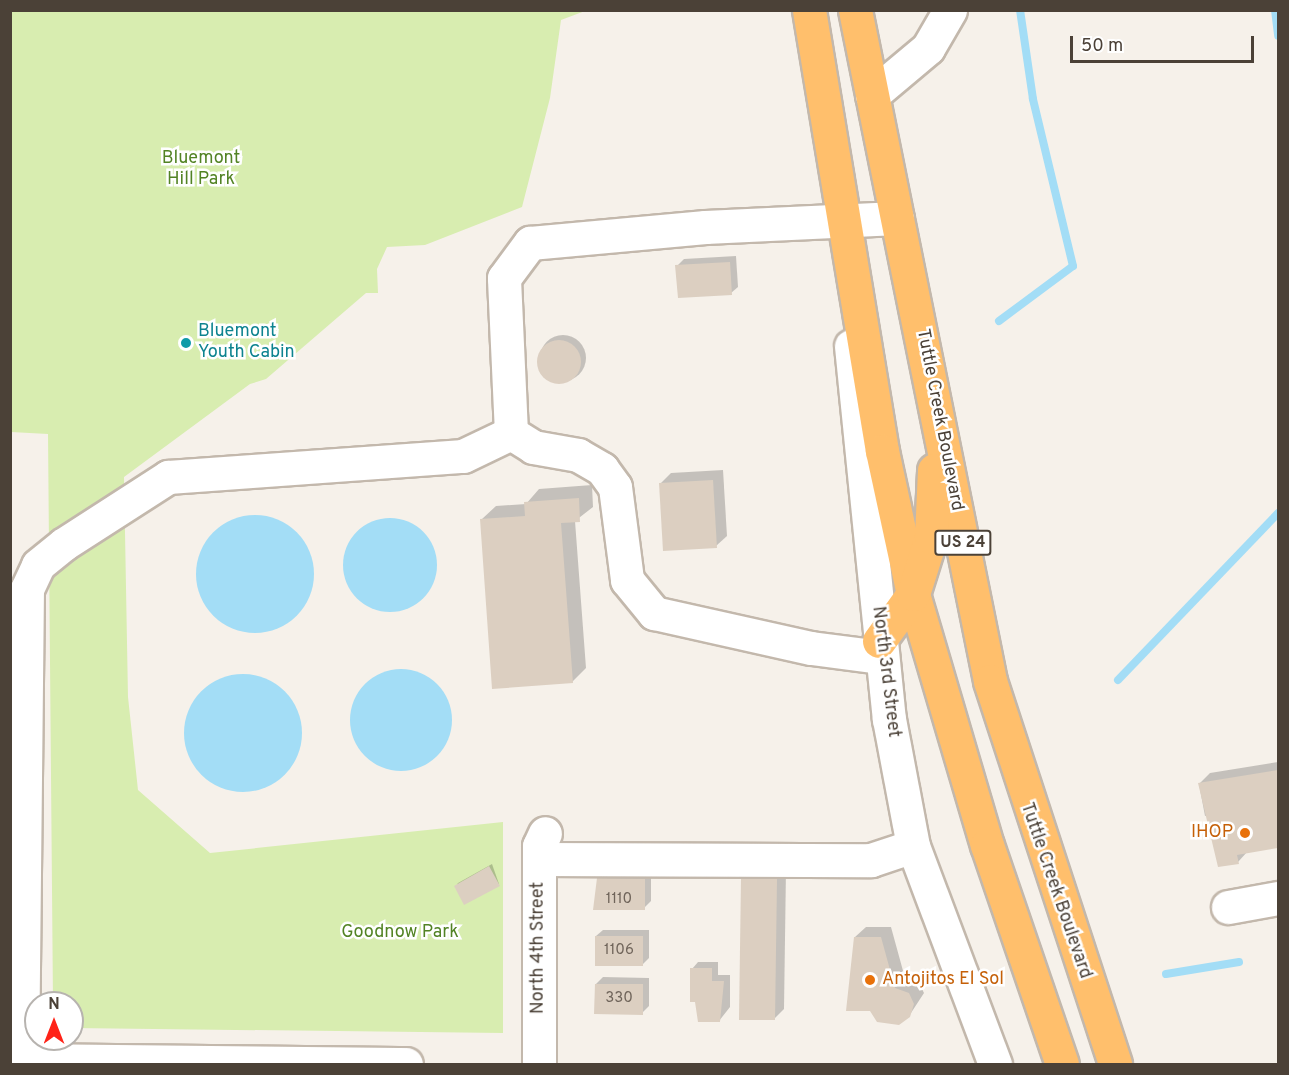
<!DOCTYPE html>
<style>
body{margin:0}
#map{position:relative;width:1289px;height:1075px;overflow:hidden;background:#f6f1ea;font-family:Overpass,sans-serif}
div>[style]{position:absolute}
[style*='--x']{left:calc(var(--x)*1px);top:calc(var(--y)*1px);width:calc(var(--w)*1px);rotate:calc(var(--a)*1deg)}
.green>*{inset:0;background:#d8edb0}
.water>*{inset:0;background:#a3ddf6}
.round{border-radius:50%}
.shadow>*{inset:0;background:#0003}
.stream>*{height:8px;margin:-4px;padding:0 4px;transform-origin:4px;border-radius:4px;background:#a3ddf6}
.building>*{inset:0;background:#dccfc1}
.roads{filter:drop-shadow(2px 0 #c3b8ac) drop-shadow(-2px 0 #c3b8ac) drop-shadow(0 2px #c3b8ac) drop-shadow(0 -2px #c3b8ac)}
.minor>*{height:33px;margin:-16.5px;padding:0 16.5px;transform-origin:16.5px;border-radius:16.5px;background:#fff}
.highway>*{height:33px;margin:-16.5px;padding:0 16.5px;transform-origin:16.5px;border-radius:16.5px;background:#ffbf6c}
.dots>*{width:16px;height:16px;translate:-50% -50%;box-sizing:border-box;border:3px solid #fff;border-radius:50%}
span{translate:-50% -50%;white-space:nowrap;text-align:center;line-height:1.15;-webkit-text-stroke:5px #fff;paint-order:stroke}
.number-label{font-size:15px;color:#6f645a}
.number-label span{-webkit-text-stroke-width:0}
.shield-label span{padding:2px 4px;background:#fff;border:2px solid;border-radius:4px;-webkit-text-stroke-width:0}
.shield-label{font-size:16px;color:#4b4137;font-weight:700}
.park-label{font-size:18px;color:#528324}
.culture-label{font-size:18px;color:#0d838f}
.left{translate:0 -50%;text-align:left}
.street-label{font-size:18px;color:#4b4137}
.food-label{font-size:18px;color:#c56008}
.right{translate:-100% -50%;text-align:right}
.frame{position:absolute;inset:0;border:12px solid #4b4137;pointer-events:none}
.north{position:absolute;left:24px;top:991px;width:60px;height:60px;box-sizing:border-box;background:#fff;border:2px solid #b7b3af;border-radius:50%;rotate:0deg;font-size:16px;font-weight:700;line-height:24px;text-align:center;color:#4b4137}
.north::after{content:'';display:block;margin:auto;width:21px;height:27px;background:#ff2318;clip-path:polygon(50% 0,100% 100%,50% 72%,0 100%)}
.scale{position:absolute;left:1070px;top:36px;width:184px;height:27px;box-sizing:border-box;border:3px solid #4b4137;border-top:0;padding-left:8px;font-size:18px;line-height:21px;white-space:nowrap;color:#4b4137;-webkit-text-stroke:4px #fff;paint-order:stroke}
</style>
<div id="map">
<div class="green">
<i style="clip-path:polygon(10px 11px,585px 11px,561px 20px,550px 98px,522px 207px,425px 245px,387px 247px,377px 269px,378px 293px,366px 293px,266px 379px,250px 384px,124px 477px,128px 697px,138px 790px,210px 853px,503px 822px,503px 1033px,72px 1028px,72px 1003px,53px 1003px,48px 434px,11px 432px)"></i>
</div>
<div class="water">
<i class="round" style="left:196px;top:515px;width:118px;height:118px"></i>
<i class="round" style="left:343px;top:518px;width:94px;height:94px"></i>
<i class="round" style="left:350px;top:669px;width:102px;height:102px"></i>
<i class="round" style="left:184px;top:674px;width:118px;height:118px"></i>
</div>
<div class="shadow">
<i style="clip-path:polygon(736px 256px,738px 287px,731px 293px,677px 266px,684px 259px)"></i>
<i class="round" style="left:540px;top:335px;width:46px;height:46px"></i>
<i style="clip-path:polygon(723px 470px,727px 536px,716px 546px,660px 484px,671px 473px)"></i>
<i style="clip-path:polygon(592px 485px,593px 507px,575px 521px,586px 668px,572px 682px,482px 519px,496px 506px,526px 504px,539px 489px)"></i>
<i style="clip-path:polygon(1278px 762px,1278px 844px,1248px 851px,1238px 862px,1211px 815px,1205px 816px,1199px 784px,1210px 773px)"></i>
<i style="clip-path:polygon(492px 864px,499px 884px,456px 886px,458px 883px)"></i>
<i style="clip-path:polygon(753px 869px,786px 869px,784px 1009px,774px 1019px,742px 879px)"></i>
<i style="clip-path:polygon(605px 872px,651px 873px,651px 901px,644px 908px,598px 879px)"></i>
<i style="clip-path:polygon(866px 927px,891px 927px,905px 978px,919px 983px,924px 993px,909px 1016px,855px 937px)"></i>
<i style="clip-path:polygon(603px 930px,649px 930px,649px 958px,642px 965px,596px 936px)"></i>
<i style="clip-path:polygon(698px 962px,718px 962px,718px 975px,730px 975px,730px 1007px,719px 1021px,696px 1000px,692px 969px)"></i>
<i style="clip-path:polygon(603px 977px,649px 978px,649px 1006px,642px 1013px,596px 984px)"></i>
</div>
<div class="stream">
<i style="--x:1275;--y:10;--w:26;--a:83"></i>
<i style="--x:999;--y:321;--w:92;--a:-36.6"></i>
<i style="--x:1073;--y:266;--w:172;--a:-103.5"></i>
<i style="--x:1033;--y:99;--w:90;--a:-98.3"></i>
<i style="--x:1118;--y:680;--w:231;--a:-46.2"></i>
<i style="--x:1166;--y:974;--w:74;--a:-9.3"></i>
</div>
<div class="building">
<i style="clip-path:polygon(730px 262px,732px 295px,678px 298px,675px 265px)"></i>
<i class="round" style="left:537px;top:340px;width:44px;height:44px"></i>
<i style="clip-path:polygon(713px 480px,717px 548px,663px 551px,659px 483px)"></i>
<i style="clip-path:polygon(579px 498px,580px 522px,561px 523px,573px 683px,492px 689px,480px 519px,525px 516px,524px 502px)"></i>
<i style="clip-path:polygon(1278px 770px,1278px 848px,1237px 855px,1239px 864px,1218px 867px,1198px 783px)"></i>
<i style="clip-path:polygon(489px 866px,500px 886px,464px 905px,454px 886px)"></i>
<i style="clip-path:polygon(597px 878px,645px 879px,645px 910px,593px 910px)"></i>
<i style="clip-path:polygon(741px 878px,777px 879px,775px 1020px,739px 1020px)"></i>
<i style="clip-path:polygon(595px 936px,643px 936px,643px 966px,595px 966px)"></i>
<i style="clip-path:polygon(854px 937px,881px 937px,895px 988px,909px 993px,914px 1004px,910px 1017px,899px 1025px,877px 1022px,870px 1011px,846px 1011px)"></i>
<i style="clip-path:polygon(690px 968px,712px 968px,712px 981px,724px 981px,720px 1022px,698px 1022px,695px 1002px,690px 1002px)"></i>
<i style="clip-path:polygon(595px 984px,643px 984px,643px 1015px,594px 1014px)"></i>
</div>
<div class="roads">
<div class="minor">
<i style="--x:872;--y:95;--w:73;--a:-40"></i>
<i style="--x:928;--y:48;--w:44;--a:-59.9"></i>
<i style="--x:851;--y:346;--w:375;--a:84.2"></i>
<i style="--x:889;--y:719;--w:129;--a:79.3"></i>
<i style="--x:913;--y:846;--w:233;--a:69.4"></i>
<i style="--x:511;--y:433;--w:155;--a:-92.6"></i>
<i style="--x:504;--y:278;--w:44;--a:-53.4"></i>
<i style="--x:530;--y:243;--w:176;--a:-5.2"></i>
<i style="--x:705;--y:227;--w:192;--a:-2.7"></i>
<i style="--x:539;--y:859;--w:332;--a:0.2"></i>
<i style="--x:871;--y:860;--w:44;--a:-18.4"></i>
<i style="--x:1228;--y:907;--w:51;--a:-10.2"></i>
<i style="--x:10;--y:1060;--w:396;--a:0.6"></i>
<i style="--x:22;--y:1064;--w:475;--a:-89.4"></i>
<i style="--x:27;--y:589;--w:26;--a:-65"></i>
<i style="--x:38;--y:565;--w:33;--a:-39"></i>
<i style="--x:64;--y:544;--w:124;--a:-32.8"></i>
<i style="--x:168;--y:477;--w:296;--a:-4.1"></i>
<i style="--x:463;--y:456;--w:53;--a:-25.6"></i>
<i style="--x:511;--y:433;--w:26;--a:32"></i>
<i style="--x:533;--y:447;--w:46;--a:10.1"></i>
<i style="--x:578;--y:455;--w:28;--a:30"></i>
<i style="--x:602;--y:469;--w:22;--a:54"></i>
<i style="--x:615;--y:487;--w:94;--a:82.6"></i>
<i style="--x:627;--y:580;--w:43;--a:50.7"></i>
<i style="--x:654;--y:613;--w:161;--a:12.6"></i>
<i style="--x:811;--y:648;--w:71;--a:7.3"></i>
<i style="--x:539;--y:1064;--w:218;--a:-90"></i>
<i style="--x:539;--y:846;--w:14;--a:-65"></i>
</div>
<div class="highway">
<i style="--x:809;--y:10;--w:447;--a:80.6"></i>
<i style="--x:882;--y:451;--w:146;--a:77.8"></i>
<i style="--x:913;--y:594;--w:262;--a:73.6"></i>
<i style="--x:987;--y:845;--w:231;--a:71.1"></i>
<i style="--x:855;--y:10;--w:684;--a:78.62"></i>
<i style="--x:990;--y:681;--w:403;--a:71.9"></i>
<i style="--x:879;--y:641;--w:58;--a:-54.1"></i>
<i style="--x:913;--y:594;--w:60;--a:-72.5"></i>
<i style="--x:931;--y:537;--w:67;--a:-87.4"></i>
</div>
</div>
<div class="dots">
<i style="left:186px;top:343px;background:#0f9aa8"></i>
<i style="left:1245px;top:833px;background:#e8710a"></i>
<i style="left:870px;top:980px;background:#e8710a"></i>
</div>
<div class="number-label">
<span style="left:619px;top:900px">1110</span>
<span style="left:619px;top:951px">1106</span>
<span style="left:619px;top:999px">330</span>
</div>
<div class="shield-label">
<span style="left:963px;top:543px">US 24</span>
</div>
<div class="park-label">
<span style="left:201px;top:170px">Bluemont<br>Hill Park</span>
<span style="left:400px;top:933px">Goodnow Park</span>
</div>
<div class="culture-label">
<span class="left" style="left:198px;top:343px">Bluemont<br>Youth Cabin</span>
</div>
<div class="street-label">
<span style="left:939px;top:420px;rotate:79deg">Tuttle Creek Boulevard</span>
<span style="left:885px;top:672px;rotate:83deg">North 3rd Street</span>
<span style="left:1055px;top:891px;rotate:71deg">Tuttle Creek Boulevard</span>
<span style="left:539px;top:948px;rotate:-90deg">North 4th Street</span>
</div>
<div class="food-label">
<span class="right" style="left:1233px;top:833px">IHOP</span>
<span class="left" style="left:882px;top:980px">Antojitos El Sol</span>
</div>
<div class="frame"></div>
<div class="north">N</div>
<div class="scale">50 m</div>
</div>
